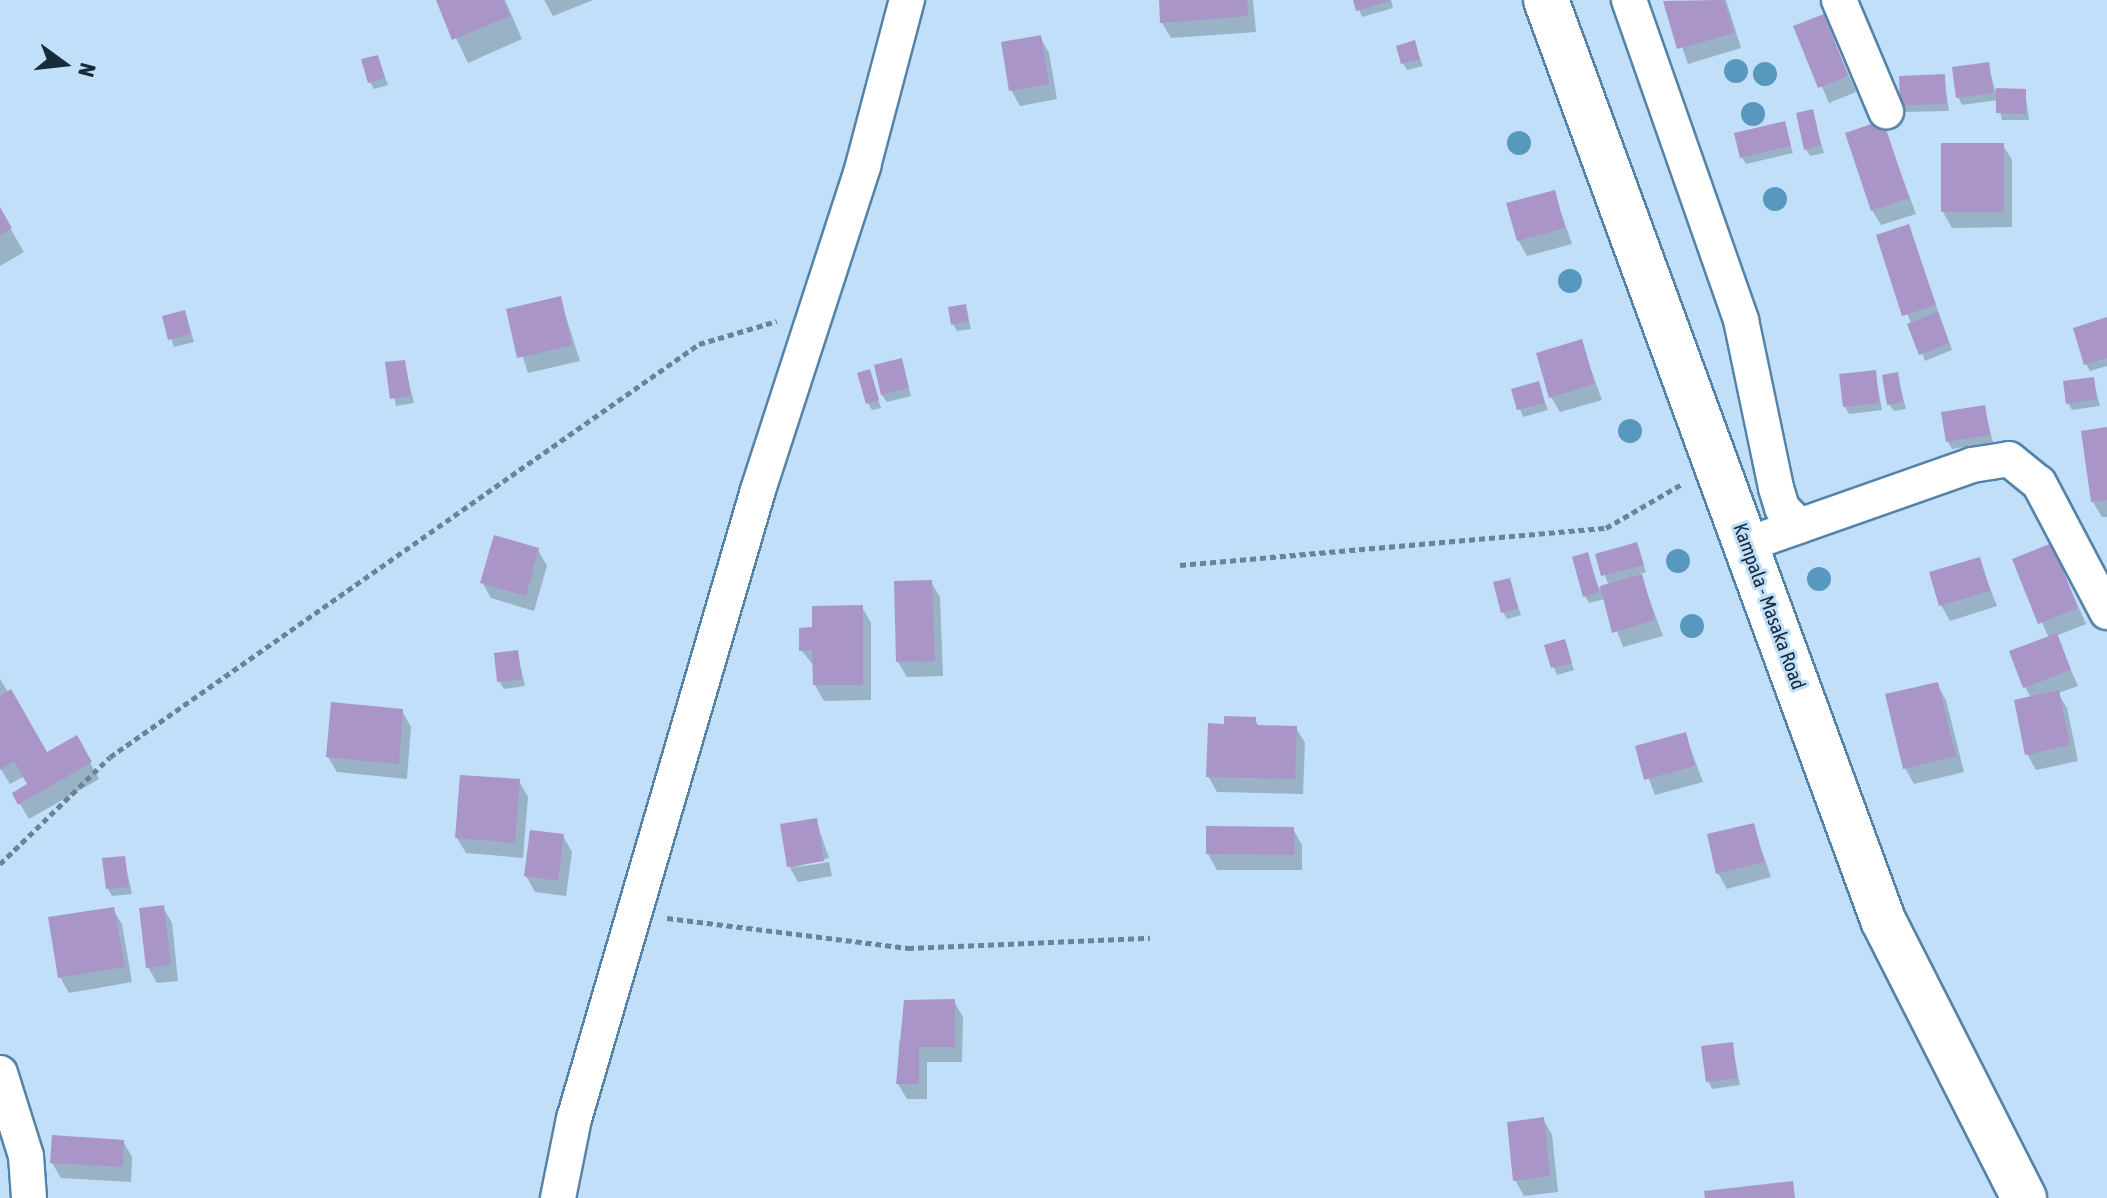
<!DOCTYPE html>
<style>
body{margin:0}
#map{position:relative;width:2107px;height:1198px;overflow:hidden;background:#c1dff8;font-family:"Asap Condensed",sans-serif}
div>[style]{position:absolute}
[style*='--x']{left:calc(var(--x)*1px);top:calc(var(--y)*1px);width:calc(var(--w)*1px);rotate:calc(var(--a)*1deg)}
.shadow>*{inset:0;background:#0003}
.building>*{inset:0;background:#aa95c9}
.path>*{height:5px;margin-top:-2.5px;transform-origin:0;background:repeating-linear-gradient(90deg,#6a8397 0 6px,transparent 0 10px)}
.roads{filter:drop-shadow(2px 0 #5383a9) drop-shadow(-2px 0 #5383a9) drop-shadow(0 2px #5383a9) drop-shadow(0 -2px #5383a9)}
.street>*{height:34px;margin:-17px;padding:0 17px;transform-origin:17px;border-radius:17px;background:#fff}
.primary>*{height:44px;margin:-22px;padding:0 22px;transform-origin:22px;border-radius:22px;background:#fff}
.trees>*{width:24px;height:24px;margin:-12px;border-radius:50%;background:#5998be}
span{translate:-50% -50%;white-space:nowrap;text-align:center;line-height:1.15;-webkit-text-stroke:6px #c1dff8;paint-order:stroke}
.street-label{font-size:20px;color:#172b3b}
.north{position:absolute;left:24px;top:24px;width:80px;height:80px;-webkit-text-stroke:6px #c1dff8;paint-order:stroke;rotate:105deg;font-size:22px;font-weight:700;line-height:32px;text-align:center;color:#172b3b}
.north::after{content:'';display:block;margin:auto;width:28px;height:36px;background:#172b3b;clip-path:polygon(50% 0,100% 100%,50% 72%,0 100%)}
</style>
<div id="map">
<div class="shadow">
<i style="clip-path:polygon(438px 0,505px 0,522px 39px,468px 63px)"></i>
<i style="clip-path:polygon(544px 0,593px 0,553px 16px)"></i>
<i style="clip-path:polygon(1161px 0,1253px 0,1256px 32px,1171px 38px,1162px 23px)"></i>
<i style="clip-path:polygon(1355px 0,1391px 0,1393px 8px,1362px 17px)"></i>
<i style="clip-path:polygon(1726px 0,1741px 48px,1688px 64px,1666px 2px)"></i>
<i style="clip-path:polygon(1823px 16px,1856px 92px,1829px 103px,1796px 27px)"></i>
<i style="clip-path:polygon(1040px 37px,1049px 53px,1057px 99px,1020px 106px,1011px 90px)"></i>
<i style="clip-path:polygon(1414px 43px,1423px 66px,1407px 70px,1403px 63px)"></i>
<i style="clip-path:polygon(377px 57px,388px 85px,374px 89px,370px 82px)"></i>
<i style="clip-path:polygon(1988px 64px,1995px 90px,2025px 91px,2029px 120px,2002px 120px,1998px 100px,1962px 105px,1958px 97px)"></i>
<i style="clip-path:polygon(1944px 76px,1949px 111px,1906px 112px,1902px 105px)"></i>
<i style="clip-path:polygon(1812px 111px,1824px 153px,1810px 156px,1806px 149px)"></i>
<i style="clip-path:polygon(1882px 122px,1916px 214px,1881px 225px,1872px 210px)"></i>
<i style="clip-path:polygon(1784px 123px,1793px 153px,1746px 164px,1742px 157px)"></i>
<i style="clip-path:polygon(2003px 145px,2012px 160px,2012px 227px,1952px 228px,1943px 212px)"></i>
<i style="clip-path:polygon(1554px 192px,1572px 244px,1527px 256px,1518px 240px)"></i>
<i style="clip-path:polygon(0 211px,24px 252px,0 266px)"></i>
<i style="clip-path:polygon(1908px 226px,1952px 350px,1925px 361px,1878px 236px)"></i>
<i style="clip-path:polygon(560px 298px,580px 361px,528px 373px,508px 311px)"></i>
<i style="clip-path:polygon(965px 306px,971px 329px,957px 331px,953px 324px)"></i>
<i style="clip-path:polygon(185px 312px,194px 342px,174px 347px,164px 317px)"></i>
<i style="clip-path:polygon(2107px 321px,2107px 366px,2090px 371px,2086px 364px)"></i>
<i style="clip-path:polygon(1581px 342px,1602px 400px,1560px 412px,1551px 397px)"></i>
<i style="clip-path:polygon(901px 361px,911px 396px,887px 402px,882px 395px)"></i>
<i style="clip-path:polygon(404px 362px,414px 403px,396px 406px,388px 364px)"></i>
<i style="clip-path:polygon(869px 372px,881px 408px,872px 410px,868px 403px)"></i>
<i style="clip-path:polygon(1875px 372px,1882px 410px,1849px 414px,1845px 407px)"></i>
<i style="clip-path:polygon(1897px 374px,1906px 409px,1894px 411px,1889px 404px)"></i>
<i style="clip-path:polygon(2093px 379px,2100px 406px,2072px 410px,2068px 403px)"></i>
<i style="clip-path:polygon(1538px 384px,1548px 410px,1523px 417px,1513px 391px)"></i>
<i style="clip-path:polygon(1984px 407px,1993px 442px,1952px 449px,1948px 442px)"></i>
<i style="clip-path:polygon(2107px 429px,2107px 517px,2102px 517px,2093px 502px,2084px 432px)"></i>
<i style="clip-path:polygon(1636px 544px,1646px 572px,1640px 574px,1663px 636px,1623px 647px,1605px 599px,1589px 603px,1585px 596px,1587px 555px,1599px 588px,1609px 586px,1597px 555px)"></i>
<i style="clip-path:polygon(2051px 545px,2086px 624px,2056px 636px,2078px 686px,2058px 693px,2067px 708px,2078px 761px,2036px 770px,2027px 754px,2031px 698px,2025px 687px,2049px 638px,2014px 560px)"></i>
<i style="clip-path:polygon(538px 550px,547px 566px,534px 611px,491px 598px,482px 582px)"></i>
<i style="clip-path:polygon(1979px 559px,1997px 606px,1950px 621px,1941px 605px)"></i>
<i style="clip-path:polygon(1509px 580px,1521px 615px,1507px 619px,1503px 612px)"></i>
<i style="clip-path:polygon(931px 582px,940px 597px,943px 676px,907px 677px,898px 662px)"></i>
<i style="clip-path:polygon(862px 607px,871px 623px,871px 700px,824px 701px,815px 685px,814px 666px,801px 650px,814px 629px)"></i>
<i style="clip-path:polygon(1564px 642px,1574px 670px,1557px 675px,1546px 647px)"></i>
<i style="clip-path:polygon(517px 652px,525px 686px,504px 689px,499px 681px)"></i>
<i style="clip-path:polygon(0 679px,47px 755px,76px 738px,99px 779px,29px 819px,14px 794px,30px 785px,25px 776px,10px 784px,0 768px)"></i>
<i style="clip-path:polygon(1937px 684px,1946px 700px,1964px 772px,1914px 784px,1905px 768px)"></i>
<i style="clip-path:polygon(402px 711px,411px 727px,407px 779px,337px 772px,328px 757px)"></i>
<i style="clip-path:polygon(1255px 719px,1259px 727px,1296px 728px,1305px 743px,1303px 794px,1217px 792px,1208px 776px,1225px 726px)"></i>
<i style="clip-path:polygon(1685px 734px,1703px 782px,1655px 795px,1637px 747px)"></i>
<i style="clip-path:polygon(519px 781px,528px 797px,523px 858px,466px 853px,457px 838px)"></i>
<i style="clip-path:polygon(816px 820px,829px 858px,792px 868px,829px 862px,832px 876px,798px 882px,789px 866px)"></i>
<i style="clip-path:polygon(1753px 825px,1771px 877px,1727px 889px,1718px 873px)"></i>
<i style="clip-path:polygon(1293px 829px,1302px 845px,1302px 870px,1217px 870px,1208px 854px)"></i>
<i style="clip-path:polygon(563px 836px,572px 852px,566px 896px,535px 892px,526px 876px)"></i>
<i style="clip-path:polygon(124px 858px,132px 894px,112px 896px,108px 889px)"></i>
<i style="clip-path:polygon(163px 907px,172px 923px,178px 981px,157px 983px,148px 967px)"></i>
<i style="clip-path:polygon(113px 909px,122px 924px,132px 982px,69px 993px,60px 977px)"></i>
<i style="clip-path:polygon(954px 1001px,963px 1017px,962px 1062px,927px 1062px,927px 1099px,907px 1099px,898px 1084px,899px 1041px,906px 1041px)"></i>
<i style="clip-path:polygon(1732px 1044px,1740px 1085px,1712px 1089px,1708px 1081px)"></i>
<i style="clip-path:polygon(1543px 1119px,1552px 1135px,1558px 1192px,1524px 1196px,1515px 1180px)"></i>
<i style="clip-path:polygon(123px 1141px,132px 1157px,131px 1182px,61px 1178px,52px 1163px)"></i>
</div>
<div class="building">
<i style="clip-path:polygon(436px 0,503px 0,510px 16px,452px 40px)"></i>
<i style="clip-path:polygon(1159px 0,1247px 0,1248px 16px,1160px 23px)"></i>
<i style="clip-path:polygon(1353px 0,1390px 0,1390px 1px,1356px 11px)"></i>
<i style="clip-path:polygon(1724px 0,1734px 33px,1677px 49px,1663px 1px)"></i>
<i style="clip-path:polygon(1824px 14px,1848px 76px,1818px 88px,1793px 26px)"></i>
<i style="clip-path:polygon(1041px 35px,1049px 84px,1009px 91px,1001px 42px)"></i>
<i style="clip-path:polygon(1415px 40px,1420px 59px,1401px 64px,1396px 46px)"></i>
<i style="clip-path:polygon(378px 55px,385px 78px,368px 83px,361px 59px)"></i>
<i style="clip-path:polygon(1989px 62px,1993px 93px,1956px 98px,1952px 67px)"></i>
<i style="clip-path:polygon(1945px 74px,1946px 104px,1900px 105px,1899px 76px)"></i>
<i style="clip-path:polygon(1996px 88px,2026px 89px,2026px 114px,1996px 113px)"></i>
<i style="clip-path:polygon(1813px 109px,1821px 145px,1804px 150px,1796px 113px)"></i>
<i style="clip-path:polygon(1883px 120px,1909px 198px,1871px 211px,1845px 133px)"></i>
<i style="clip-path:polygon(1785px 121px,1791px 146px,1740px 158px,1734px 133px)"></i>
<i style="clip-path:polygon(1941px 143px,2004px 143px,2004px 212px,1941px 212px)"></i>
<i style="clip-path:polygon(1555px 190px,1565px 228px,1517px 241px,1506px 203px)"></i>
<i style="clip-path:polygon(0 207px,12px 228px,0 235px)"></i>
<i style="clip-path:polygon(1909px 224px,1936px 305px,1902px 316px,1876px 235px)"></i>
<i style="clip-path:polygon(561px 296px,572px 345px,517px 358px,506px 309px)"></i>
<i style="clip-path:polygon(966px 304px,969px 321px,951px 325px,948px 307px)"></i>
<i style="clip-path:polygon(185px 310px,191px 334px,168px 340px,162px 316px)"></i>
<i style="clip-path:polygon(1938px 312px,1949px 343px,1919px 355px,1907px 324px)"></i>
<i style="clip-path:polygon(2107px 317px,2107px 358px,2084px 365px,2073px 328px)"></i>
<i style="clip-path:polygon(1582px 339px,1595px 384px,1549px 398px,1536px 353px)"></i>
<i style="clip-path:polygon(902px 358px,909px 388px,881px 395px,874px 365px)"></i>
<i style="clip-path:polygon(405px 360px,411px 396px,390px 399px,385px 362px)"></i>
<i style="clip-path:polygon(870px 369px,879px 400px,866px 404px,857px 373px)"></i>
<i style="clip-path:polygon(1876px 370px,1879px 403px,1843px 407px,1839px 374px)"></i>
<i style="clip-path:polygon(1898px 372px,1903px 402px,1887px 405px,1882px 375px)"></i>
<i style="clip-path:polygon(2094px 377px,2097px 399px,2066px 404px,2063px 381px)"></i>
<i style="clip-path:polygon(1539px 381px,1545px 403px,1517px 410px,1511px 389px)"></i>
<i style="clip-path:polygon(1985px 405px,1990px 435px,1946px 442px,1941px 412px)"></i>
<i style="clip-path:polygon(2107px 427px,2107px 500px,2091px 502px,2081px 431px)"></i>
<i style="clip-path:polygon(494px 535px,539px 548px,526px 596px,480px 583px)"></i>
<i style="clip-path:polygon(1637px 542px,1644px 565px,1601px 576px,1595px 554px)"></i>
<i style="clip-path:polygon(2052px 543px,2078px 608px,2038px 624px,2012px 559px)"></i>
<i style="clip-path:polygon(1588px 552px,1599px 592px,1583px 597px,1572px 557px)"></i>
<i style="clip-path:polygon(1980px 557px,1990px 591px,1939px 606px,1929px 572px)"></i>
<i style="clip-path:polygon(1642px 574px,1655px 620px,1612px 633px,1600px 586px)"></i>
<i style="clip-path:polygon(1510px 578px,1518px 608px,1501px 613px,1493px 582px)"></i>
<i style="clip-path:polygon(932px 580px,935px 661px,896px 662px,894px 581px)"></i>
<i style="clip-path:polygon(863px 605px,863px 685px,813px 685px,812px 650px,799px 651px,799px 628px,812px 627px,812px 606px)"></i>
<i style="clip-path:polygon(2057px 633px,2071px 670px,2023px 688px,2009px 651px)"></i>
<i style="clip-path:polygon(1565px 639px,1572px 663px,1551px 668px,1544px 645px)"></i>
<i style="clip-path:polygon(518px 650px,522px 679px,497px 682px,494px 653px)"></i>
<i style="clip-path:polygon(1938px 682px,1956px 756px,1903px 769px,1885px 694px)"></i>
<i style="clip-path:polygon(11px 689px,47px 752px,77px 735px,92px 762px,18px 805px,12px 793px,27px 784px,14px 761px,0 770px,0 696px)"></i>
<i style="clip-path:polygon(2059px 690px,2070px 745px,2025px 755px,2014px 700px)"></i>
<i style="clip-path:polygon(331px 702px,403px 709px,399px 764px,326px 757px)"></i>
<i style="clip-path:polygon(1224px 716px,1256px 717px,1256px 725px,1297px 726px,1295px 779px,1206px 777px,1208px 723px,1224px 724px)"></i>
<i style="clip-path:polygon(1686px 732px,1695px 766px,1644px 780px,1635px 746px)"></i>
<i style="clip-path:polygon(460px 775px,520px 779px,515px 843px,455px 838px)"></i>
<i style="clip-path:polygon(817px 818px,824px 861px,787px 867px,780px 824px)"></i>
<i style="clip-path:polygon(1754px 823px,1764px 862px,1716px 874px,1707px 834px)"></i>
<i style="clip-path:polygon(1206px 826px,1294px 827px,1294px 855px,1206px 854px)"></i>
<i style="clip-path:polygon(530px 830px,564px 834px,558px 881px,524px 876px)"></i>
<i style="clip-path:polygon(125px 856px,129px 887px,106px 889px,102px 858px)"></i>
<i style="clip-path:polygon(164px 905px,171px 965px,146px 968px,139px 908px)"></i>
<i style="clip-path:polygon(114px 907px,125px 967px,58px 978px,48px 917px)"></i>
<i style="clip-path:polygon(955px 999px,955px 1047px,919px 1047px,919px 1084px,896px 1084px,904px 1000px)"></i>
<i style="clip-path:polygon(1733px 1042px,1737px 1078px,1706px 1082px,1701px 1046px)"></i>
<i style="clip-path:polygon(1544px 1117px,1550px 1176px,1513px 1181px,1507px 1122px)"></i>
<i style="clip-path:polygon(52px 1135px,124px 1140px,123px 1167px,50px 1163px)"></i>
<i style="clip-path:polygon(1793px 1181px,1795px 1198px,1705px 1198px,1704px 1191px)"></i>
</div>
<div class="path">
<i style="--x:1180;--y:565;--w:428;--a:-5"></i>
<i style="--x:1606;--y:528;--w:88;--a:-30.1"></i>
<i style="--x:0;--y:864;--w:153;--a:-44.2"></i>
<i style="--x:110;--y:757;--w:719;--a:-35.04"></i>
<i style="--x:699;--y:344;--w:81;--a:-16.4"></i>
<i style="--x:667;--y:918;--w:243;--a:7.1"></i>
<i style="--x:908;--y:948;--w:242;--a:-2.4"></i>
</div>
<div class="roads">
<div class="street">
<i style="--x:1629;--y:0;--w:339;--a:70.7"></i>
<i style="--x:1741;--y:320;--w:172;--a:78.2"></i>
<i style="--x:1776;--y:488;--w:21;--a:73"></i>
<i style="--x:1782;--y:508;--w:25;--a:45"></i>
<i style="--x:1839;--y:0;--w:121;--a:67.1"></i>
<i style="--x:1748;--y:544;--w:238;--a:-19.4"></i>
<i style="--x:1972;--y:465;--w:37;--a:-9"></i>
<i style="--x:2009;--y:459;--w:38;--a:39"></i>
<i style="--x:2039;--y:483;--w:146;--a:62.2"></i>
<i style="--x:0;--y:1073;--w:87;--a:72.6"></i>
<i style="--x:26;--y:1156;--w:42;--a:85.9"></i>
<i style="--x:558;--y:1198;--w:81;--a:-78.6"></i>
<i style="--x:574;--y:1119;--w:655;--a:-73.69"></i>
<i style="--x:758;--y:490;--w:341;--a:-72"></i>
<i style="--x:863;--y:166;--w:172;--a:-75.2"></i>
</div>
<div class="primary">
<i style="--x:1546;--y:0;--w:980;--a:69.88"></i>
<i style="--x:1883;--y:920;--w:312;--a:63.1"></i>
</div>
</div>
<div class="trees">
<i style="left:1736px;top:71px"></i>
<i style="left:1765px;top:74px"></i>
<i style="left:1753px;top:114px"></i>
<i style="left:1519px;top:143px"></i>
<i style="left:1775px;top:199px"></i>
<i style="left:1570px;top:281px"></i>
<i style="left:1630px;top:431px"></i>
<i style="left:1678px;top:561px"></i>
<i style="left:1819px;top:579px"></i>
<i style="left:1692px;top:626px"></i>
</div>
<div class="street-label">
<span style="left:1770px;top:606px;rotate:70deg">Kampala - Masaka Road</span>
</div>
<div class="north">N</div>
</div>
